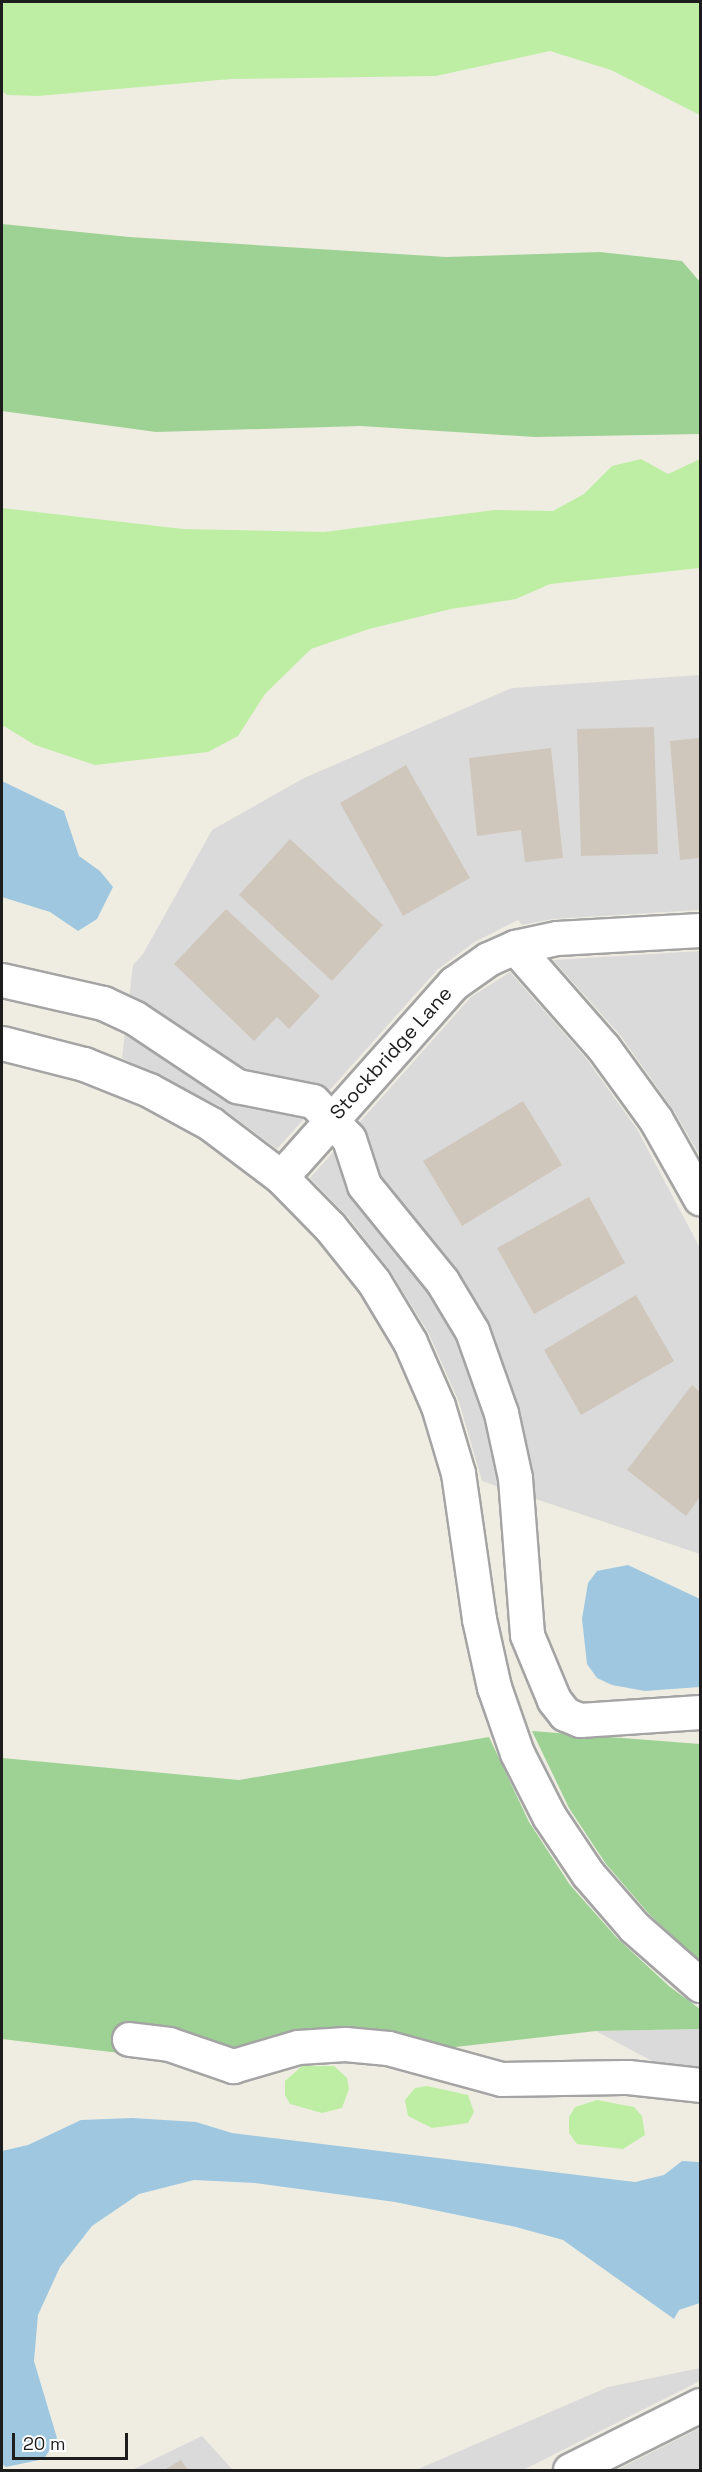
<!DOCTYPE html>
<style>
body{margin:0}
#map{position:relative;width:702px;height:2472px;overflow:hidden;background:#efede2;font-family:"Space Grotesk",sans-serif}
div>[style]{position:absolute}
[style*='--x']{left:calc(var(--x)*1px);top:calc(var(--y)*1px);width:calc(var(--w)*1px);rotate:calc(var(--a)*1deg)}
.residential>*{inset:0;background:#dbdada}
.grass>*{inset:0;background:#beeea4}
.forest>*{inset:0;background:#9dd294}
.water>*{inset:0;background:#9fc8e0}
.building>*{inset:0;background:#cfc7bb}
.roads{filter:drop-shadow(2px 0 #a4a4a4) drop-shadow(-2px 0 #a4a4a4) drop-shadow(0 2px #a4a4a4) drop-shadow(0 -2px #a4a4a4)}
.minor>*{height:33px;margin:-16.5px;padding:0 16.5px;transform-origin:16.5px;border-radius:16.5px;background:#fff}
span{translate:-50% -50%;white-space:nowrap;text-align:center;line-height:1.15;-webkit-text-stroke:5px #fff;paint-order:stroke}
.street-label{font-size:20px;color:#1d1d1d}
.frame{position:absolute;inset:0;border:3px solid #1d1d1d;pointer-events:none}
.scale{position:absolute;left:12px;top:2433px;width:116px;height:27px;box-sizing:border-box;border:3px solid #1d1d1d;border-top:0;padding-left:8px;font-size:18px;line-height:21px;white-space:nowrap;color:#1d1d1d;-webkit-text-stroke:4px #fff;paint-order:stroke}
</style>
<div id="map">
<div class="residential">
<i style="clip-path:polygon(700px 675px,700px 910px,553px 919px,522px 925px,518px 920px,473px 943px,437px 970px,277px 1149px,221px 1107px,122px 1058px,133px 965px,143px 954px,212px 830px,304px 778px,512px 688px)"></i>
<i style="clip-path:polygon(700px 951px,700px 1156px,674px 1111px,620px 1035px,553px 960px)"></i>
<i style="clip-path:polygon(510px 972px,585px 1057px,637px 1129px,700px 1248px,700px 1554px,482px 1481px,459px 1402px,429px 1334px,391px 1272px,348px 1217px,310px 1178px,471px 997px)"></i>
<i style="clip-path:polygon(700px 2029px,700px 2087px,596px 2031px)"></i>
<i style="clip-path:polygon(700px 2368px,700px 2381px,523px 2470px,416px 2470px,608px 2387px)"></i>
<i style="clip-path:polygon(700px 2428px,700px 2470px,617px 2470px)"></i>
<i style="clip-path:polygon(202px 2436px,233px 2470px,132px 2470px)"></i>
</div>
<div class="grass">
<i style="clip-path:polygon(2px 2px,700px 2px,700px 115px,611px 70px,550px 51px,436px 76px,231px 79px,38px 96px,7px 95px,2px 91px)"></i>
<i style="clip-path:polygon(641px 459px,668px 474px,700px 459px,700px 568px,550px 584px,516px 599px,451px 609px,369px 629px,311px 649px,265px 694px,238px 736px,208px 752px,95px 765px,35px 745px,2px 725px,2px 508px,183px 529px,324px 532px,494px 510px,553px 511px,584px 494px,612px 466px)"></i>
<i style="clip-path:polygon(302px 2066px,334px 2066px,347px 2078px,349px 2089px,342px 2108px,322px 2113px,290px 2104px,285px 2095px,285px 2081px)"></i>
<i style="clip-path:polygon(427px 2086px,468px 2095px,474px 2112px,468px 2123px,432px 2128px,408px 2116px,405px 2100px,415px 2088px)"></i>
<i style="clip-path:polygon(597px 2100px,634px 2107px,642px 2116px,645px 2135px,623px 2149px,577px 2144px,569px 2133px,569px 2117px,575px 2107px)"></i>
</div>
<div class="forest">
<i style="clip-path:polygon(2px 224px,129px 237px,446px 257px,600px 252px,682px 261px,700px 282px,700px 434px,535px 437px,361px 426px,156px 432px,2px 411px)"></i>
<i style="clip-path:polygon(532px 1731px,700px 1744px,700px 1961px,650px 1915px,606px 1864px,569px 1808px)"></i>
<i style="clip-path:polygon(489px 1737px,529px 1822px,570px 1885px,617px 1938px,670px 1987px,700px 2009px,700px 2029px,596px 2031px,351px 2059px,237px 2067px,2px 2039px,2px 1758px,239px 1780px)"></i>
</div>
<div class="water">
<i style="clip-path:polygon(2px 781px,64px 811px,79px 856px,100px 871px,113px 887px,97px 919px,78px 931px,50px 912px,2px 897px)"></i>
<i style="clip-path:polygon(628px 1565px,700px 1599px,700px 1687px,645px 1691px,612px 1685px,597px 1678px,587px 1664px,582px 1619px,588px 1583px,597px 1571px)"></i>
<i style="clip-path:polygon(133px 2118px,196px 2122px,232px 2133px,635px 2182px,664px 2175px,682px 2161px,700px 2162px,700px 2303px,679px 2310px,674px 2319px,563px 2240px,516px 2227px,395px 2202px,255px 2183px,194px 2180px,139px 2194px,92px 2226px,60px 2267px,38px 2315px,34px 2361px,57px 2438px,44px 2459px,6px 2467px,2px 2464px,2px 2151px,28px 2145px,81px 2120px)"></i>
</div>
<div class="building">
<i style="clip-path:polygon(654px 727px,658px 854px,581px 856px,577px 729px)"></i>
<i style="clip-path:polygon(700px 738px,700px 858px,680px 860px,670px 741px)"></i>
<i style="clip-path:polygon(551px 748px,563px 858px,525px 862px,521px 830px,477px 836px,469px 758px)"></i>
<i style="clip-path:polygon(406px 765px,470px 878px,403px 916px,340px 803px)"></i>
<i style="clip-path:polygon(290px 839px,383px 925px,332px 981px,239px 895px)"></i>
<i style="clip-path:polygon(226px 909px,320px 996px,289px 1029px,277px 1017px,254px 1041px,174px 964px)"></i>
<i style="clip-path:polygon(523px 1101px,562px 1165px,462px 1226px,423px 1161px)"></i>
<i style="clip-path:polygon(589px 1197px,625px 1263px,534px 1314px,497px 1248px)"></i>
<i style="clip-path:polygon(636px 1295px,674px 1361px,581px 1415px,544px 1350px)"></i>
<i style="clip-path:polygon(692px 1385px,700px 1392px,700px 1497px,686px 1516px,627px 1470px)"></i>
<i style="clip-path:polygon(181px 2460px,188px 2470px,164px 2470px)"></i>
</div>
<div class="roads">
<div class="minor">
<i style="--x:515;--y:947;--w:133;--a:48.7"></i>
<i style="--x:603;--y:1047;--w:90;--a:54"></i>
<i style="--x:656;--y:1120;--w:90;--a:60.6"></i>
<i style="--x:2;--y:980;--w:104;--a:12.8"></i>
<i style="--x:103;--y:1003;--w:35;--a:25"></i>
<i style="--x:135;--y:1018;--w:123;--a:33.7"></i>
<i style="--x:237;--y:1086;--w:77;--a:11.2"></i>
<i style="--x:313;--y:1101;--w:52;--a:46.5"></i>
<i style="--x:349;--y:1139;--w:48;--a:71.9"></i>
<i style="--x:364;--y:1185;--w:124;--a:50.9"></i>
<i style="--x:442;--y:1281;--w:58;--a:59"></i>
<i style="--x:472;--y:1331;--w:87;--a:70.5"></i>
<i style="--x:501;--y:1413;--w:66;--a:77.8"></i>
<i style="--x:515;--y:1478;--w:157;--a:85.6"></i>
<i style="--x:527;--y:1635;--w:70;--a:67.4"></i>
<i style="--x:554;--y:1700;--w:18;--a:52"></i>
<i style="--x:565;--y:1714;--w:16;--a:22"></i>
<i style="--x:580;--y:1720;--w:120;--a:-3.8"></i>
<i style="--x:2;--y:1043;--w:85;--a:14.4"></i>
<i style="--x:84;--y:1064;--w:70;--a:21.8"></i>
<i style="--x:149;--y:1090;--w:71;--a:28.7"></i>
<i style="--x:211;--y:1124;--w:88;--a:37.1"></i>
<i style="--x:281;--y:1177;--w:70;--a:45.6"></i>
<i style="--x:330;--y:1227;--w:70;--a:51.3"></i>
<i style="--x:374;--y:1282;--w:70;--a:59"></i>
<i style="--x:410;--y:1342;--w:70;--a:66.4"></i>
<i style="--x:438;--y:1406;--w:70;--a:73.4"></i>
<i style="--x:458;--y:1473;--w:148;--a:81.8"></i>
<i style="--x:479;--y:1619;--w:70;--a:77.6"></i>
<i style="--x:494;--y:1687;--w:70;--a:70.8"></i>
<i style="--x:517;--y:1753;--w:71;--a:63.1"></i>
<i style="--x:549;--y:1816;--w:70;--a:56.1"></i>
<i style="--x:588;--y:1874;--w:70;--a:49"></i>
<i style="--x:634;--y:1927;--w:88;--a:41.3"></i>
<i style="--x:281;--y:1177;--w:260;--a:-48.3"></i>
<i style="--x:454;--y:983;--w:42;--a:-35.2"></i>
<i style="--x:488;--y:959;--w:30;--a:-24"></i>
<i style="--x:515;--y:947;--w:43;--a:-12.1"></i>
<i style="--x:557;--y:938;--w:143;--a:-3.2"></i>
<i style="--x:129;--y:2039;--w:40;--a:7.1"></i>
<i style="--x:169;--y:2044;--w:68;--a:19"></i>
<i style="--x:233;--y:2066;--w:68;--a:-16.3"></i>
<i style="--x:298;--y:2047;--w:47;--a:-3.7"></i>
<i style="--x:345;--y:2044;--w:43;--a:5.3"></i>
<i style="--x:388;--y:2048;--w:117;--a:15.3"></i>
<i style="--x:501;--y:2079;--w:127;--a:-0.9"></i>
<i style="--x:628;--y:2077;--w:72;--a:6.3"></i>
<i style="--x:570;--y:2470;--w:145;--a:-26.6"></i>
</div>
</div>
<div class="street-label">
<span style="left:391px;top:1053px;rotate:-48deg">Stockbridge Lane</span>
</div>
<div class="frame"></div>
<div class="scale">20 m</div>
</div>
